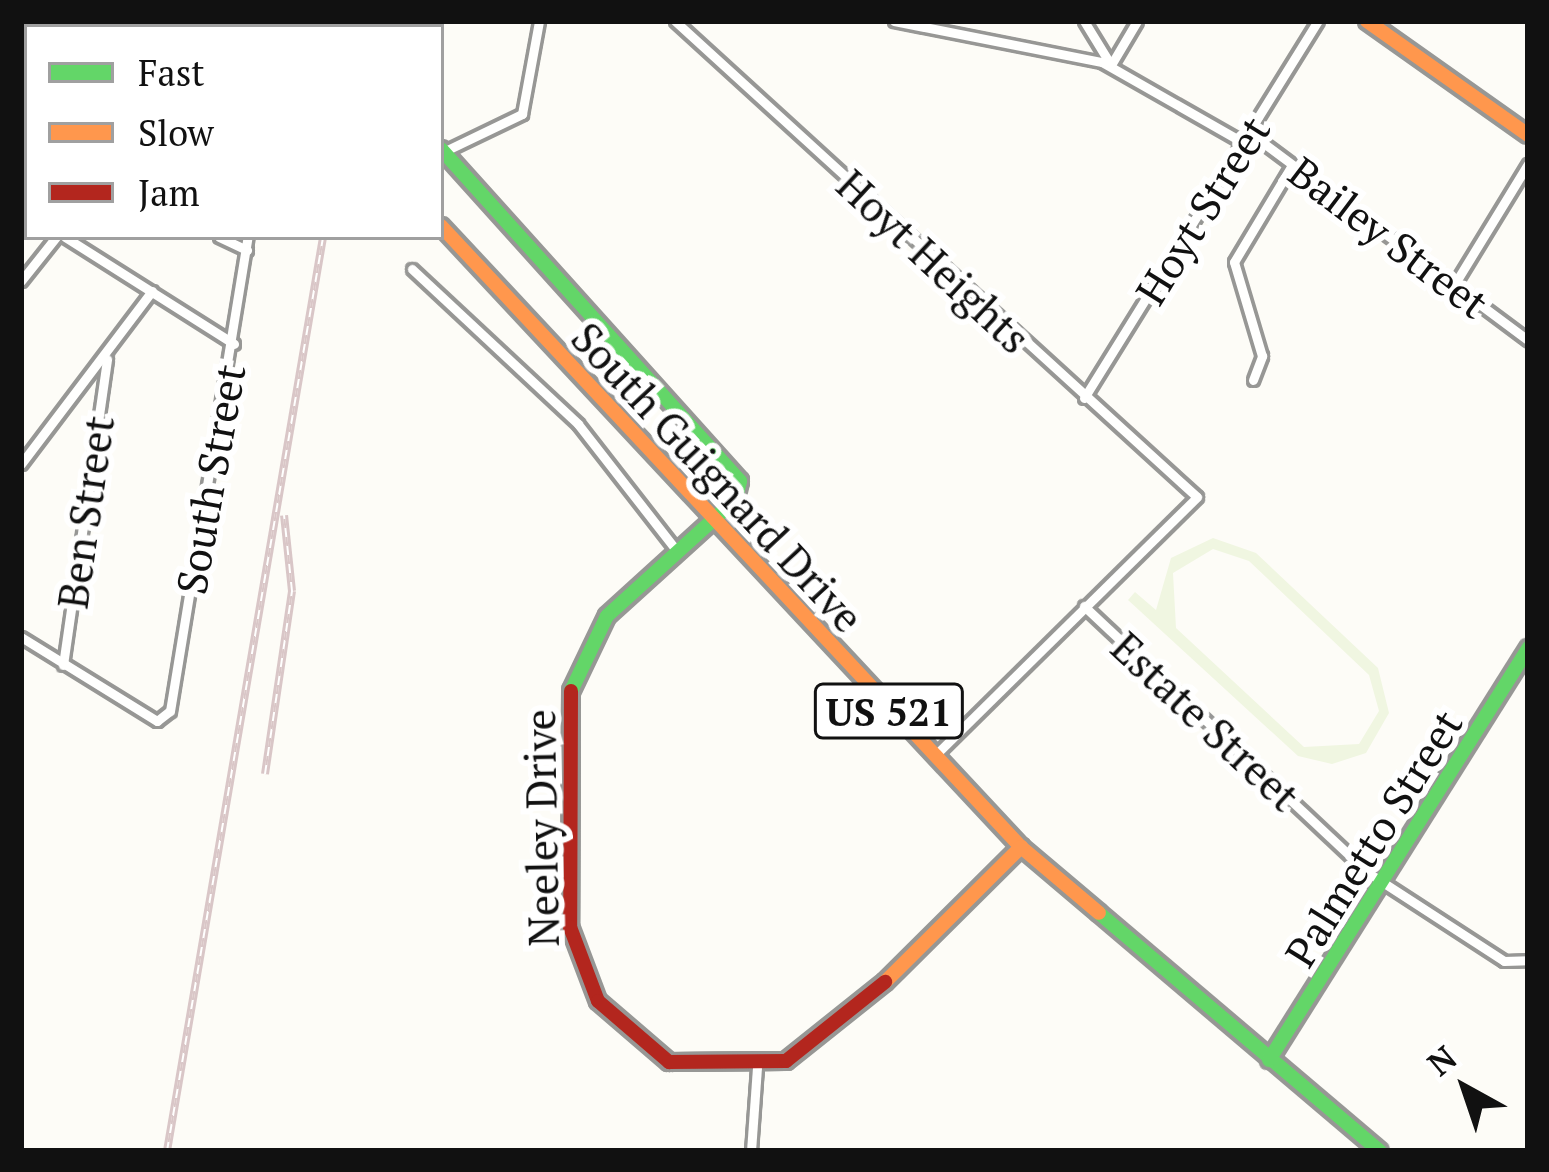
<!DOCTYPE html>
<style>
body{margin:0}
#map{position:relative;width:1549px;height:1172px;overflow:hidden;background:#fdfcf7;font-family:"PT Serif",serif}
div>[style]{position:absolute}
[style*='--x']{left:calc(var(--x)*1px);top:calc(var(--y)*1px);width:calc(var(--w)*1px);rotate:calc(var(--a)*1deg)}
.pitch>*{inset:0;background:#f0f6e1}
.roads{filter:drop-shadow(3px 0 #979795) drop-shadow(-3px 0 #979795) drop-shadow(0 3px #979795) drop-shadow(0 -3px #979795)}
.street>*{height:9px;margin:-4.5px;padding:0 4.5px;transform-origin:4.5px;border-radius:4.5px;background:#fffffe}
.fast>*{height:14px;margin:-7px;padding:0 7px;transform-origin:7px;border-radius:7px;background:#63d668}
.slow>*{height:14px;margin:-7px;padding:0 7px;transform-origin:7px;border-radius:7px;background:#ff974d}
.jam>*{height:14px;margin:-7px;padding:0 7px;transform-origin:7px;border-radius:7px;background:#b3261e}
.rail>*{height:8px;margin-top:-4px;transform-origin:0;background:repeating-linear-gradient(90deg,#fff 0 9px,#d9c6c7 0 18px);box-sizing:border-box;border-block:3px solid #d9c6c7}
span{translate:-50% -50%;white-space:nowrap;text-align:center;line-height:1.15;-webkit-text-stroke:12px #fff;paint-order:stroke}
.shield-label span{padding:3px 9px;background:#fff;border:3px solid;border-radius:9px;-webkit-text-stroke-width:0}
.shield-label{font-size:39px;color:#111;font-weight:700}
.street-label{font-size:42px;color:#111}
.frame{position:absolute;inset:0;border:24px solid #111;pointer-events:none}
.legend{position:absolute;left:24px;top:24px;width:420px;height:216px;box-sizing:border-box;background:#fff;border:3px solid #a0a0a0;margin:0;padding:15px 21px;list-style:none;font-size:36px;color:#111}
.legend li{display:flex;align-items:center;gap:24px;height:60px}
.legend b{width:60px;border:3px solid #a0a0a0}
.north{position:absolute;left:1405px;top:1028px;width:120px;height:120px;-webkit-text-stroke:9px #fff;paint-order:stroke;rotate:320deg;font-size:33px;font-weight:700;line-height:48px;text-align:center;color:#111}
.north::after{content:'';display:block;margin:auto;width:42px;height:54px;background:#111;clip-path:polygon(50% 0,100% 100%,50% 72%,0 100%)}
</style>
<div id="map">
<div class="pitch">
<i style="clip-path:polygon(evenodd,1213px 538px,1256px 553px,1378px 668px,1389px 713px,1366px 753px,1332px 764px,1298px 756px,1128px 600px,1135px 592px,1156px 610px,1171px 558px,1213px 538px,1213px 549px,1249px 561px,1369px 675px,1379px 711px,1359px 744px,1304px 747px,1176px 628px,1173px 573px,1213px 549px)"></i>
</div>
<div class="roads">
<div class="street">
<i style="--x:179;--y:21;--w:8;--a:50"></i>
<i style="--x:675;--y:21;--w:706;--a:42.36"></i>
<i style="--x:1197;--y:497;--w:366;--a:135.4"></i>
<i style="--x:894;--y:21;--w:212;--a:11.2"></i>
<i style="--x:1102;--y:62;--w:163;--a:29.7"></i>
<i style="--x:1084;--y:21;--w:52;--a:58.5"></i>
<i style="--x:377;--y:27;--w:6;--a:-81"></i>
<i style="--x:1111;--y:65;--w:51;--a:-59.4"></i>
<i style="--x:1250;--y:133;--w:347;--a:36.7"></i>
<i style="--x:443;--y:152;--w:88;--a:-25.7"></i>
<i style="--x:522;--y:114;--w:95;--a:-79.6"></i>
<i style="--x:65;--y:237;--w:200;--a:32.3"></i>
<i style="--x:219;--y:237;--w:31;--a:25"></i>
<i style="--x:412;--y:269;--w:227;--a:43"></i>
<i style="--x:578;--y:424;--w:161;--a:52.1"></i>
<i style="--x:21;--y:281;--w:56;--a:-51.5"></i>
<i style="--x:1454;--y:285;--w:142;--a:-58.6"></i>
<i style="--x:1253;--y:380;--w:26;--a:-69"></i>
<i style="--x:1262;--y:356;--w:98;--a:-106.6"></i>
<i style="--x:1234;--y:262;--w:113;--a:-59.1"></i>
<i style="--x:1084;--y:398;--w:444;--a:-58.2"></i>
<i style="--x:21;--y:464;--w:217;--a:-52.9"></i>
<i style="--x:1084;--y:606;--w:388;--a:43.2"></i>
<i style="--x:1367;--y:872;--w:163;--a:33"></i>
<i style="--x:1504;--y:961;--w:24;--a:-2"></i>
<i style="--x:21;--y:637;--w:160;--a:31.7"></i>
<i style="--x:157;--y:721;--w:16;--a:-38"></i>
<i style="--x:170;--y:711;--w:480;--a:-80.7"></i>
<i style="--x:63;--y:665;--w:309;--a:-81.8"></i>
<i style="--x:751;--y:1151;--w:83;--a:-85.9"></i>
</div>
<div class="fast">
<i style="--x:253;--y:21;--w:8;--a:50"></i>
<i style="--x:441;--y:149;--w:447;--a:48"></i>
<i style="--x:740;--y:481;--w:18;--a:103"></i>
<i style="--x:736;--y:499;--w:174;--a:137.8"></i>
<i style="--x:607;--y:616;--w:83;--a:115.6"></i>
<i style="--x:1099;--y:913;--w:368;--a:40.3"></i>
<i style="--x:1269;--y:1060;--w:487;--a:-57.8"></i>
</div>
<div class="slow">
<i style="--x:1367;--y:21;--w:197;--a:35.3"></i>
<i style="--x:441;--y:226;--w:850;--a:46.96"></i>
<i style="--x:1021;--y:847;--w:102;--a:40.2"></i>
<i style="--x:885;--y:982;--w:192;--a:-44.8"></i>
</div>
<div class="jam">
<i style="--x:571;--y:691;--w:236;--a:90.2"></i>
<i style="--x:570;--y:927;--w:79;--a:69.3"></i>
<i style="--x:598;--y:1001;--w:94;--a:40.7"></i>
<i style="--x:669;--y:1062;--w:117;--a:-0.5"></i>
<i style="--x:786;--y:1061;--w:127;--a:-38.6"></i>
</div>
</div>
<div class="rail">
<i style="--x:359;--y:27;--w:6;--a:-81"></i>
<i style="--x:265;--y:774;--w:185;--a:-81.6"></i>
<i style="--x:292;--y:591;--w:76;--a:-96"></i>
<i style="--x:167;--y:1151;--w:927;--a:-80.31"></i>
</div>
<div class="shield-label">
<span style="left:889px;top:711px">US 521</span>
</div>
<div class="street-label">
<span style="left:1202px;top:210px;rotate:-58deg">Hoyt Street</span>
<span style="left:1389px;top:237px;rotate:37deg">Bailey Street</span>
<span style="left:934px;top:261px;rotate:43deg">Hoyt Heights</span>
<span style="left:718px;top:477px;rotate:47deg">South Guignard Drive</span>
<span style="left:210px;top:479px;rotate:-80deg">South Street</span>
<span style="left:85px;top:512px;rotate:-82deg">Ben Street</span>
<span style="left:1206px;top:721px;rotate:43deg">Estate Street</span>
<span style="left:541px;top:828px;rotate:-91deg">Neeley Drive</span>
<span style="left:1373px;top:838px;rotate:-58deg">Palmetto Street</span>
</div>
<div class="frame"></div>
<ul class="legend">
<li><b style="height:15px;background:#63d668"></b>Fast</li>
<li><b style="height:15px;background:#ff974d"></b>Slow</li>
<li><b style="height:15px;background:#b3261e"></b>Jam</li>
</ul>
<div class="north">N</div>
</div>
